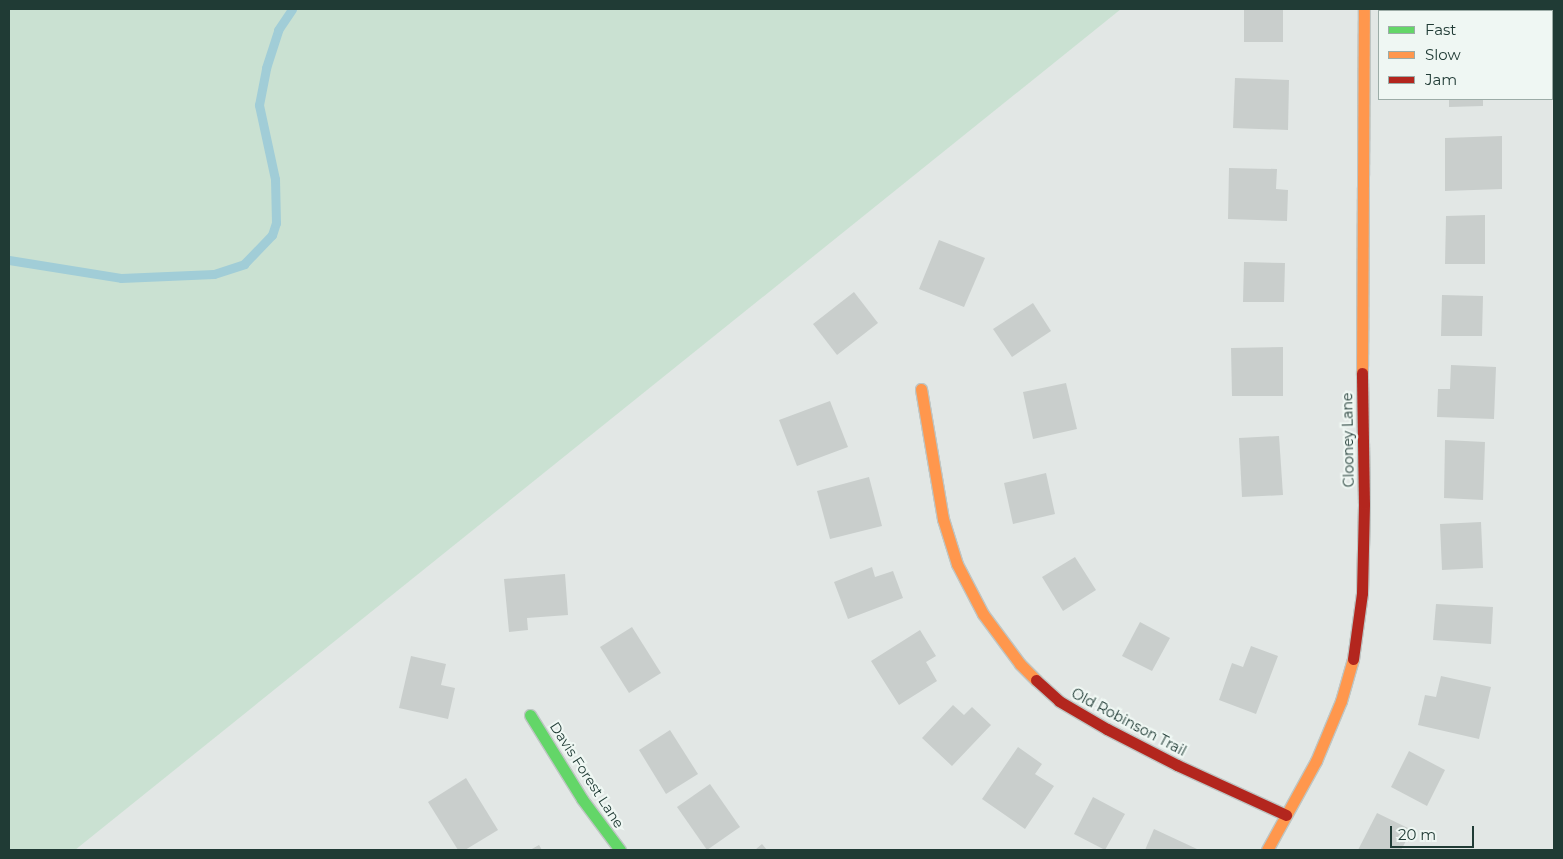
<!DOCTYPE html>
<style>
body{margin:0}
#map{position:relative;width:1563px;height:859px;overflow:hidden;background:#e2e7e5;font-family:Montserrat,sans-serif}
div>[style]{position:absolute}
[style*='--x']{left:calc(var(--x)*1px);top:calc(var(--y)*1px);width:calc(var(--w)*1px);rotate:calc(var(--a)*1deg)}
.green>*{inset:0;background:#cae1d2}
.stream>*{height:9px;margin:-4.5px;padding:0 4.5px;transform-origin:4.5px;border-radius:4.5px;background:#a1cdd7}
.building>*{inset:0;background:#c9cecc}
.roads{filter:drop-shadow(1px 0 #bec5c3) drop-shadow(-1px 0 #bec5c3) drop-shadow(0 1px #bec5c3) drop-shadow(0 -1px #bec5c3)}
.fast>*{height:11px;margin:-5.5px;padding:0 5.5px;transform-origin:5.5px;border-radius:5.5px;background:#63d668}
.slow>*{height:11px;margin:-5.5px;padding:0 5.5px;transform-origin:5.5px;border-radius:5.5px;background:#ff974d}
.jam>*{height:11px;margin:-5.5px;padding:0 5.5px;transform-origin:5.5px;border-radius:5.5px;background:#b3261e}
span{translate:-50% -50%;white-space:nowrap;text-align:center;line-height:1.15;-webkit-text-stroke:4.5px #eff7f3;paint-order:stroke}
.street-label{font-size:14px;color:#203b35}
.frame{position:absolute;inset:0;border:10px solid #203b35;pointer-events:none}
.legend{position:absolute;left:1378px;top:10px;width:175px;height:90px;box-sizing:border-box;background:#eff7f3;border:1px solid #9caca7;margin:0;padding:6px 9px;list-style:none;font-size:15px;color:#203b35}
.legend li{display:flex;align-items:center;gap:10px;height:25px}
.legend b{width:25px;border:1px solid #9caca7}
.scale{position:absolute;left:1390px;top:826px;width:84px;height:22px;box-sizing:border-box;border:2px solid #203b35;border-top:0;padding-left:6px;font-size:15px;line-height:18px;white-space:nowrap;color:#203b35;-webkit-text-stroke:4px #eff7f3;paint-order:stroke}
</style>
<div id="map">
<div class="green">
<i style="clip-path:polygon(9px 9px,1121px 9px,75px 850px,9px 850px)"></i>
<i style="clip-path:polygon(1527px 9px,1554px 9px,1554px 44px,1552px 40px,1552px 11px,1529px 11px)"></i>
</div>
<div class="stream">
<i style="--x:9;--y:260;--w:113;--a:9.1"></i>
<i style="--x:121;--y:278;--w:93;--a:-2.5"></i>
<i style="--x:214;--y:274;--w:32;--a:-18"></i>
<i style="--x:244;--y:264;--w:40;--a:-46"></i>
<i style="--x:272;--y:235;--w:13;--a:-72"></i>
<i style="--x:276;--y:223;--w:44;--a:-91.3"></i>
<i style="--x:275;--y:179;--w:76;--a:-102.2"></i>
<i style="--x:259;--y:105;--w:38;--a:-79"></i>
<i style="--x:266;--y:68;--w:40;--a:-72"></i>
<i style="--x:278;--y:30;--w:25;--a:-56"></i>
</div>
<div class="building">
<i style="clip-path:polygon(1244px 9px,1283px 9px,1283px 42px,1244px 42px)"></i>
<i style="clip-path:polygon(1235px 78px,1289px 80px,1288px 130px,1233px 128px)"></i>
<i style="clip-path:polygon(1449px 99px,1483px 99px,1483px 106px,1449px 107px)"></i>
<i style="clip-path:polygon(1502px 136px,1502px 189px,1445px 191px,1445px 138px)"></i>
<i style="clip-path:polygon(1229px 168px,1277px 169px,1276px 189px,1288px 190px,1287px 221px,1228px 219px)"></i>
<i style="clip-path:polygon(1485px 215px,1485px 264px,1445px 264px,1446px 216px)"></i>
<i style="clip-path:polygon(939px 240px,985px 258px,964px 307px,919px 289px)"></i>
<i style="clip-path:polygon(1244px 262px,1285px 263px,1284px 302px,1243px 302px)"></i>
<i style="clip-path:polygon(854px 292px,878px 323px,837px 355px,813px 324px)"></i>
<i style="clip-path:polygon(1442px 295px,1483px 296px,1482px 336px,1441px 336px)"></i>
<i style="clip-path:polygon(1033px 303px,1051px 331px,1012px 357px,993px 329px)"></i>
<i style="clip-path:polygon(1283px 347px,1283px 396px,1232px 396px,1231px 348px)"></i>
<i style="clip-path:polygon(1451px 365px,1496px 367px,1494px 419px,1437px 417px,1438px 389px,1450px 389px)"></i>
<i style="clip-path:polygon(1066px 383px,1077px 429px,1033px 439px,1023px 392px)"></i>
<i style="clip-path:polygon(830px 401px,848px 447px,797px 466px,779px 420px)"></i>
<i style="clip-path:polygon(1279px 436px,1283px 495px,1242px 497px,1239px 438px)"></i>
<i style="clip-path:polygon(1445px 440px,1485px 442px,1483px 500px,1444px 498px)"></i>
<i style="clip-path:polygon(1046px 473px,1055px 514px,1013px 524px,1004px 483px)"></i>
<i style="clip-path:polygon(869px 477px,882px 526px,830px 539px,817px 491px)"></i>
<i style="clip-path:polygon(1481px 522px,1483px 568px,1442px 570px,1440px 524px)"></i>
<i style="clip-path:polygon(1075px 557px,1096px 590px,1063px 611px,1042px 577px)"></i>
<i style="clip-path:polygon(872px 567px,875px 577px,893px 571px,903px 598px,848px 619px,834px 582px)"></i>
<i style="clip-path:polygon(565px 574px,568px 615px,527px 618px,528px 630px,509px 632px,504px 579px)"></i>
<i style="clip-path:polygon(1436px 604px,1493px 607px,1491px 644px,1433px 640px)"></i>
<i style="clip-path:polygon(1140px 622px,1170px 638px,1152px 671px,1122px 656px)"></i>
<i style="clip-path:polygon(632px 627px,661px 673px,629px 693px,600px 647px)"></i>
<i style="clip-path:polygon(920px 630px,936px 656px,926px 662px,937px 681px,899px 705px,871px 661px)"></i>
<i style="clip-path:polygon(1251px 646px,1278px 656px,1256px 714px,1219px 700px,1232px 663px,1243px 667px)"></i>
<i style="clip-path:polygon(411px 656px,446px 664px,441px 685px,455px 688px,448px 719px,399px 708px)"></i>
<i style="clip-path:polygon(1441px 676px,1491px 687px,1479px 739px,1418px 725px,1425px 695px,1436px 697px)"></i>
<i style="clip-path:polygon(953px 705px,964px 715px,972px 707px,991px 725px,952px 766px,922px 738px)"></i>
<i style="clip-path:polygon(670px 730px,698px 774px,666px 794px,639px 750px)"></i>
<i style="clip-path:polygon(1018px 747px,1042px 764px,1035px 774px,1054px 786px,1025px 829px,982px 799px)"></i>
<i style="clip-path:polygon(1409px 751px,1445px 770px,1427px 806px,1391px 787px)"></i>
<i style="clip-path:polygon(466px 778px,498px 830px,465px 850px,458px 850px,428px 802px)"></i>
<i style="clip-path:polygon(710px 784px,740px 827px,707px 850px,677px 807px)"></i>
<i style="clip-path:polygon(1093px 797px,1125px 814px,1105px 850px,1074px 834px)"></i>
<i style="clip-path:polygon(1377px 813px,1412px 830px,1401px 850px,1358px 850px)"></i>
<i style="clip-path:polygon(1154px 829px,1197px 849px,1197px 850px,1145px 850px)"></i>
<i style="clip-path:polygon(762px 844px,767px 850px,755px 850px)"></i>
<i style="clip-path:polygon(539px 845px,542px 850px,530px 850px)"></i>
</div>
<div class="roads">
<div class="fast">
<i style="--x:530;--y:715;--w:99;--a:58.2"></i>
<i style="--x:582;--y:799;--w:64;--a:53.3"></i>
</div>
<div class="slow">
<i style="--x:1362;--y:373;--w:364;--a:-89.7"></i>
<i style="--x:921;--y:389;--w:132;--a:80.4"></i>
<i style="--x:943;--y:519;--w:47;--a:72.7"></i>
<i style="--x:957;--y:564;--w:56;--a:62.5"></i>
<i style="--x:983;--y:614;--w:62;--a:53.5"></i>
<i style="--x:1020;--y:664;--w:23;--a:45"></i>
<i style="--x:1267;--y:850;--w:102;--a:-61.2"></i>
<i style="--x:1316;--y:761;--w:65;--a:-67.4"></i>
<i style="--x:1341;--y:701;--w:44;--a:-74.1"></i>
</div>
<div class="jam">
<i style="--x:1353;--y:659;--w:67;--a:-82.2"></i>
<i style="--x:1362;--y:593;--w:89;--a:-88.7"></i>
<i style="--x:1364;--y:504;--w:131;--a:-90.9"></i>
<i style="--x:1036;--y:680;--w:31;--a:42"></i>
<i style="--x:1059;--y:701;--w:56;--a:30.3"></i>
<i style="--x:1107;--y:729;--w:79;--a:27.2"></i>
<i style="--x:1177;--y:765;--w:120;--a:24.6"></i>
</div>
</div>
<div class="street-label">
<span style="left:1348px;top:440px;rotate:-91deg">Clooney Lane</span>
<span style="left:1129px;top:722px;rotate:28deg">Old Robinson Trail</span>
<span style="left:587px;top:775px;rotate:57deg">Davis Forest Lane</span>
</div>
<div class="frame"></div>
<ul class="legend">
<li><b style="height:6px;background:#63d668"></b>Fast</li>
<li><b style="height:6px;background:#ff974d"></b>Slow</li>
<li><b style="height:6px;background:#b3261e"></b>Jam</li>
</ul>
<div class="scale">20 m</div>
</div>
